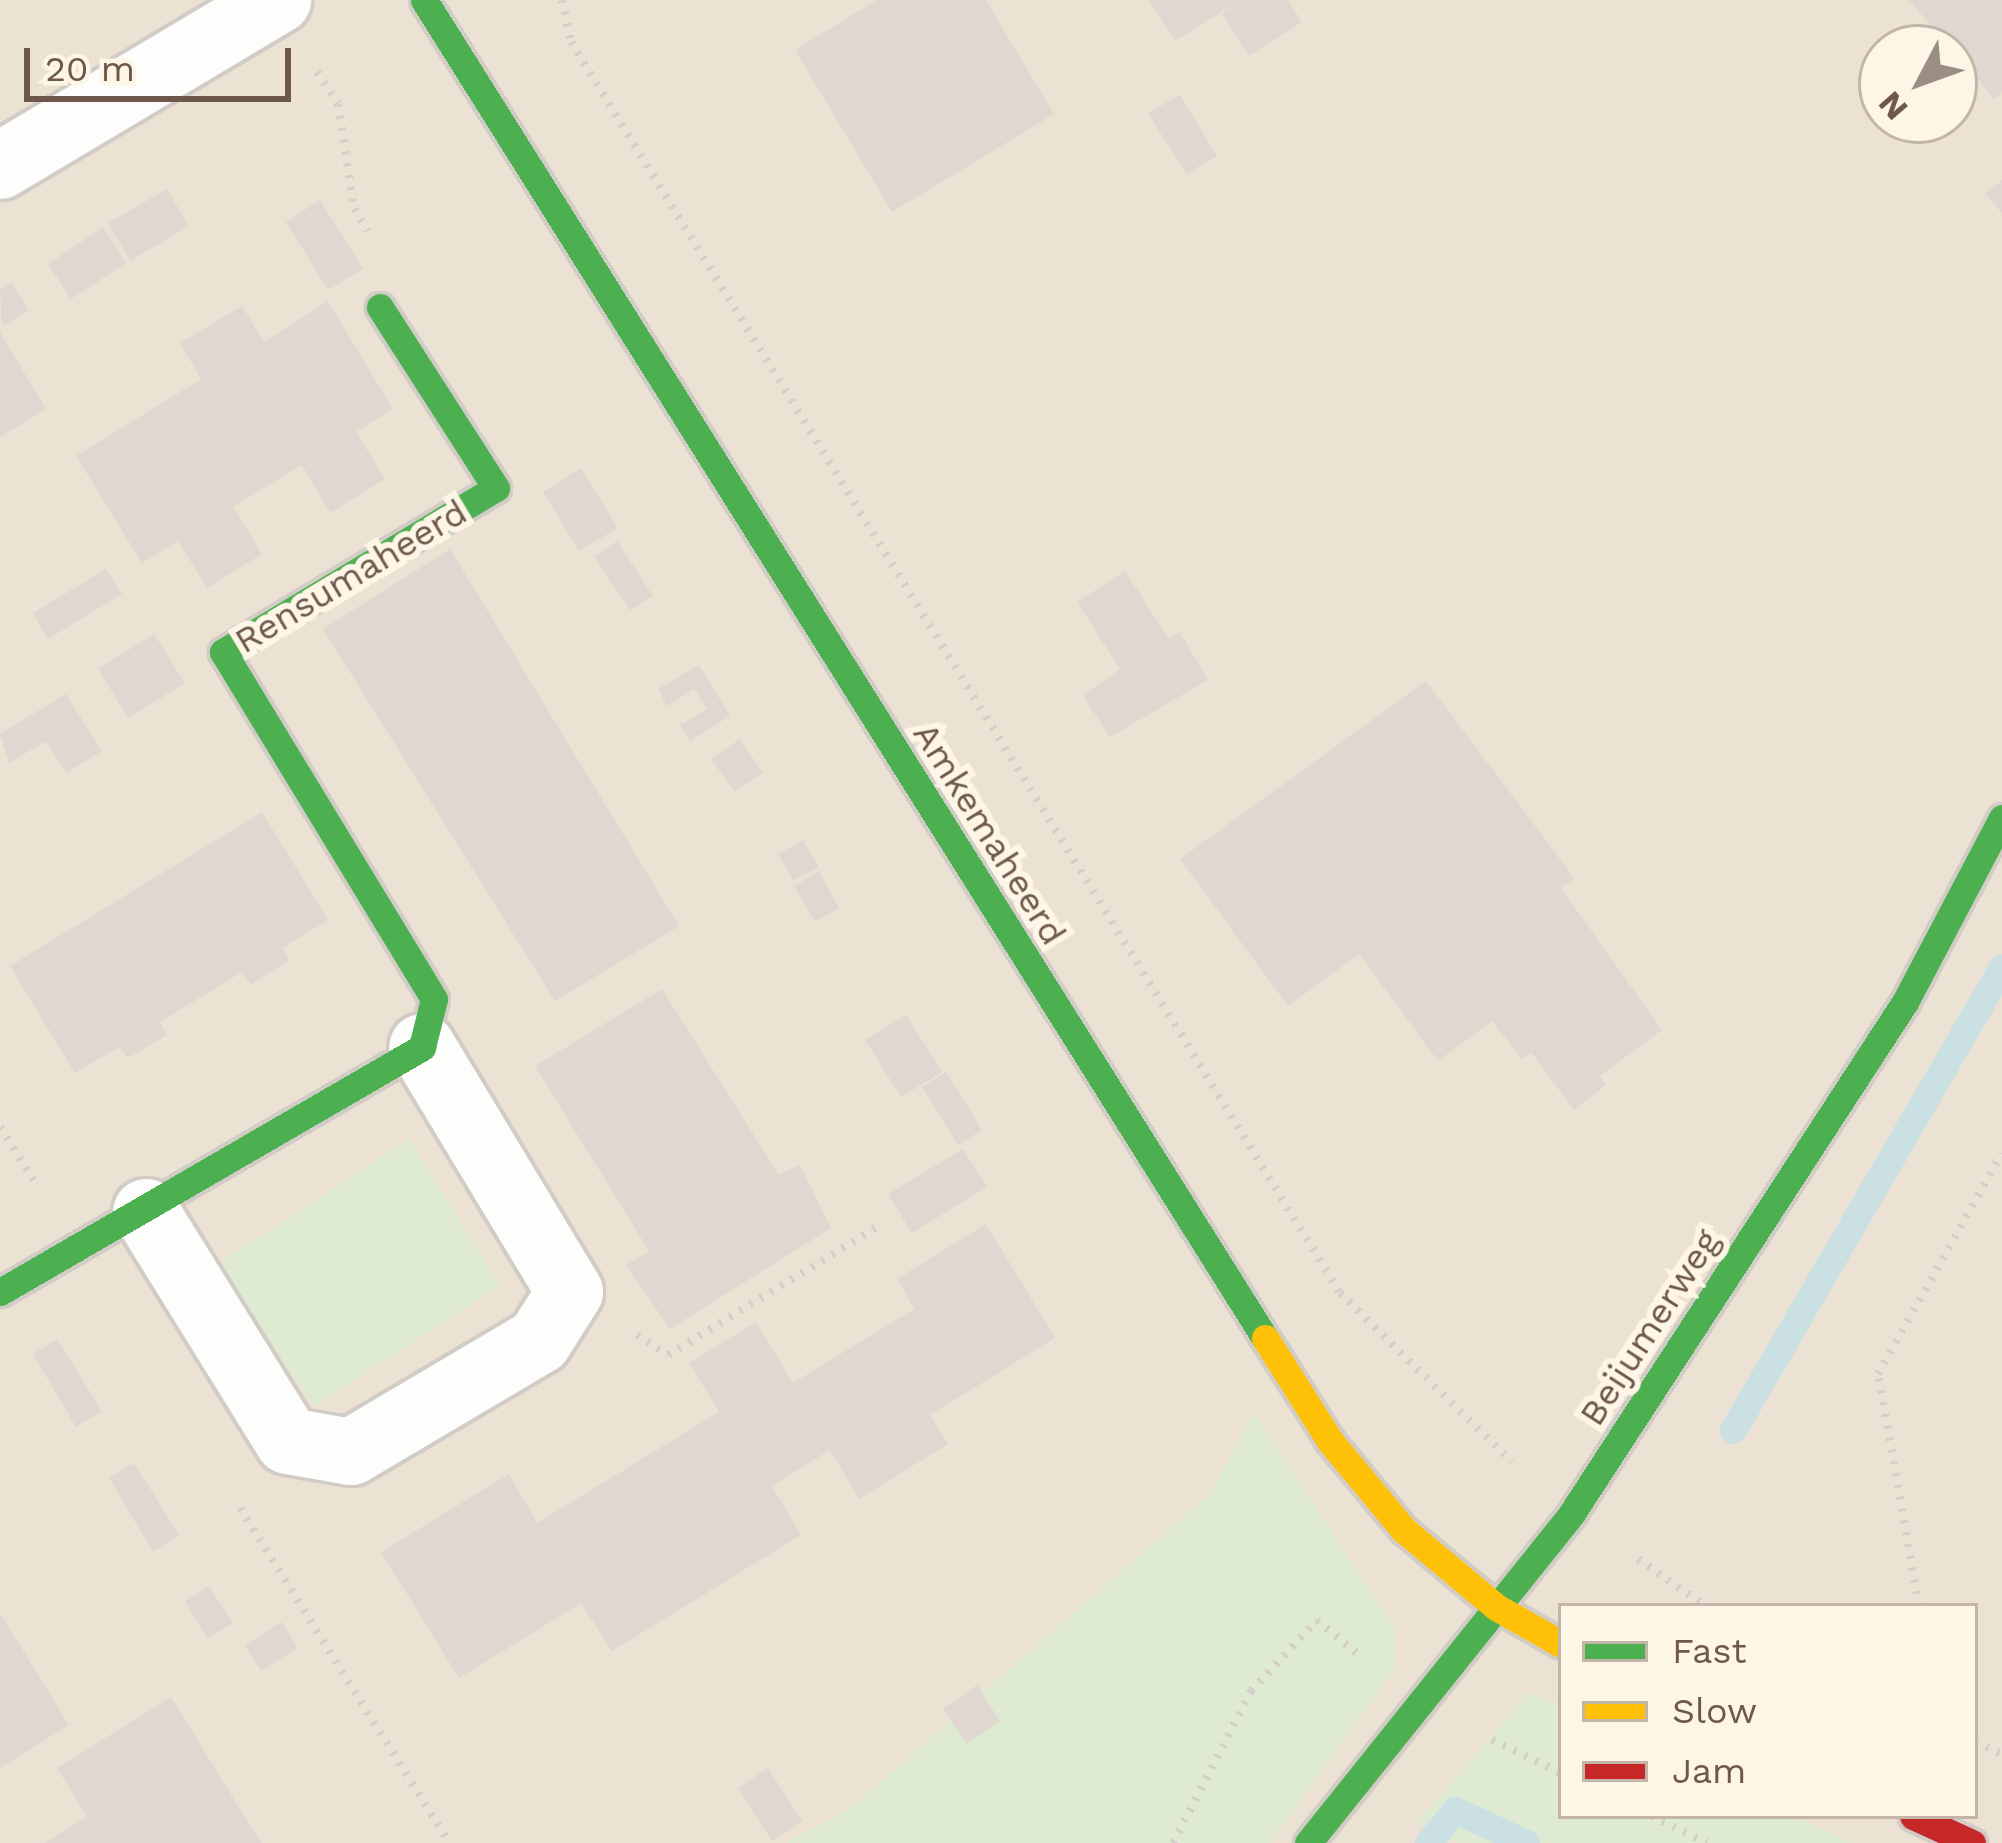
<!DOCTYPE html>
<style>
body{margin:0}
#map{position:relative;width:2002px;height:1843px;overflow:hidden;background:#f3efe7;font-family:"Work Sans",sans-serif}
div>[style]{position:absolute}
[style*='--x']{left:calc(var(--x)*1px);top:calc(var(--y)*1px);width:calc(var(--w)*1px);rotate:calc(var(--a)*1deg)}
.residential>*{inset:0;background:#ece2d4}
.green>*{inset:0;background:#dfead2}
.stream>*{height:27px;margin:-13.5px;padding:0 13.5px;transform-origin:13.5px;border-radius:13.5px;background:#cae0e2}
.building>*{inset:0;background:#dfd7d0}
.path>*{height:8px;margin-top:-4px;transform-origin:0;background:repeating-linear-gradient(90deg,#d5cfc9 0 3px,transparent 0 12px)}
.roads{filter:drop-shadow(3px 0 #d2ccc6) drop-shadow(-3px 0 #d2ccc6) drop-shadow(0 3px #d2ccc6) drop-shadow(0 -3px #d2ccc6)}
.street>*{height:66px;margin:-33px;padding:0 33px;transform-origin:33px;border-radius:33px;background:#fdfdfb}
.fast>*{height:27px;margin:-13.5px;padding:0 13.5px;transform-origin:13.5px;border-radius:13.5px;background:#4caf50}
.slow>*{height:27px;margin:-13.5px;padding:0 13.5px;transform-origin:13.5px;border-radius:13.5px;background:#ffc107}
.jam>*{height:27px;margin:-13.5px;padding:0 13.5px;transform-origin:13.5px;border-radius:13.5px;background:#c62828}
span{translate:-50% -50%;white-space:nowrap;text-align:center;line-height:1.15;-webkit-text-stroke:12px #fdf5e6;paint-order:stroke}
.street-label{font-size:36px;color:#6d584b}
.legend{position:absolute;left:1558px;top:1603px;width:420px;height:216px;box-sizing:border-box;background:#fdf5e6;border:3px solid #c3b6a8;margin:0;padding:15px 21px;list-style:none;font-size:36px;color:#6d584b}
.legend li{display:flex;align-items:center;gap:24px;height:60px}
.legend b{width:60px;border:3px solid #c3b6a8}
.north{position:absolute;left:1858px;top:24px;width:120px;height:120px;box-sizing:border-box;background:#fdf5e6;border:3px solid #c3b6a8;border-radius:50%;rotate:229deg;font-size:33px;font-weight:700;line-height:48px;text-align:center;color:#6d584b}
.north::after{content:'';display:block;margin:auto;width:42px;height:54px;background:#9c8d82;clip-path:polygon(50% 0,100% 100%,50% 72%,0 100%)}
.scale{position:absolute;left:24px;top:48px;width:267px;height:54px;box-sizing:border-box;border:6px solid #6d584b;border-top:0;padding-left:15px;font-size:36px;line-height:42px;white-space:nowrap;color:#6d584b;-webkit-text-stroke:9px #fdf5e6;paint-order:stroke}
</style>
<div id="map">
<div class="residential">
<i style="clip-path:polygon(evenodd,0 0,2002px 0,2002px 1843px,0 1843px,0 0,1882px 48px,1954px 48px,1954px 120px,1882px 120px,1882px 48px,0 0,1561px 1606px,1975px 1606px,1975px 1816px,1561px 1816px,1561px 1606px)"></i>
</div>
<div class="green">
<i style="clip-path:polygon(409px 1139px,500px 1285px,314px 1407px,219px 1263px)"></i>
<i style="clip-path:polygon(1254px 1412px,1395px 1629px,1395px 1668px,1270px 1843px,787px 1843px,851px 1808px,1211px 1493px)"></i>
<i style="clip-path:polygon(1529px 1692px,1561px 1707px,1561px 1816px,1794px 1816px,1852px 1843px,1459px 1843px,1416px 1824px)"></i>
</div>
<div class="stream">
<i style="--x:1733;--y:1430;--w:535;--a:-59.84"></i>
<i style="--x:1428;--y:1843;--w:43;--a:-50.7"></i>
<i style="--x:1455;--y:1810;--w:78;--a:24.9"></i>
</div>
<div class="building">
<i style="clip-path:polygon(877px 0,986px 0,1054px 114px,892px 212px,795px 50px)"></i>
<i style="clip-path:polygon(1149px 0,1288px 0,1302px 22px,1249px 56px,1222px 14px,1240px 1px,1175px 41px)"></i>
<i style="clip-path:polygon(1909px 0,2002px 0,2002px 92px,1994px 99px)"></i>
<i style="clip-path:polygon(1180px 95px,1217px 156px,1186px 174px,1148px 113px)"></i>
<i style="clip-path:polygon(2002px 180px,2002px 213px,1985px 194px)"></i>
<i style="clip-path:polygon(167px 189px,189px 226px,130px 261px,108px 223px)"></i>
<i style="clip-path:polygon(320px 200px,363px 269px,328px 290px,286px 222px)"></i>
<i style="clip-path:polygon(103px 227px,126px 263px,71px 299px,48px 264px)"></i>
<i style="clip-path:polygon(11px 283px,29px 310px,2px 327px,0 290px)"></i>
<i style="clip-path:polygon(328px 301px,393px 409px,356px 432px,385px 479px,330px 513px,302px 465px,267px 486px,233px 507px,262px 554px,207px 588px,178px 541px,142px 563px,76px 456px,201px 379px,180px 343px,242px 306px,264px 342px)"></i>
<i style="clip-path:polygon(0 332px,46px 409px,0 437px)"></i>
<i style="clip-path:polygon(581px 468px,618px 528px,579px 551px,543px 492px)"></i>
<i style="clip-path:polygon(617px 541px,653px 596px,630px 610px,594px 557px)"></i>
<i style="clip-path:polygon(450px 549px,679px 926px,555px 1001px,323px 629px)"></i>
<i style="clip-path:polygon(106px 569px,122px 594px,48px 639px,33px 613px)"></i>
<i style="clip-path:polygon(1125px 571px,1169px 639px,1180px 632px,1208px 680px,1110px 737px,1083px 696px,1120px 669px,1077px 602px)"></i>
<i style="clip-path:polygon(154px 634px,185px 683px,128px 718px,98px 669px)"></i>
<i style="clip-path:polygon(699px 665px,730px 716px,690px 741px,680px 725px,707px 709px,694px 689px,667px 706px,658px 689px)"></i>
<i style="clip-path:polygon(1426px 681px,1574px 878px,1561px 888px,1662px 1030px,1600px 1076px,1606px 1085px,1574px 1110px,1531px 1052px,1522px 1059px,1492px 1021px,1438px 1061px,1359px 954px,1288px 1006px,1180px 859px)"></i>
<i style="clip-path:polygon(66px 694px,102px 751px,66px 773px,46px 741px,9px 763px,0 734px)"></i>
<i style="clip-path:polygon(740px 739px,763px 773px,734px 791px,711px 759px)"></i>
<i style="clip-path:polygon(262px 812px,328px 920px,282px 948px,290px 960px,251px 984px,242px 972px,160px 1022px,167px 1035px,128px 1058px,119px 1047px,75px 1073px,10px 966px)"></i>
<i style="clip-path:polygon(803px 840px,819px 867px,793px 880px,778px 854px)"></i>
<i style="clip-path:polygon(819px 871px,839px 908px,815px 922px,794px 886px)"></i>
<i style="clip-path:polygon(662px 989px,779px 1175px,800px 1165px,831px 1228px,670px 1329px,626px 1265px,649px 1251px,535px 1066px)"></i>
<i style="clip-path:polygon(906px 1015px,942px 1072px,901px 1097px,865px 1040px)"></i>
<i style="clip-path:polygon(946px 1072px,982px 1130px,958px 1145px,922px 1087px)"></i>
<i style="clip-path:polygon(963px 1149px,987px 1187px,912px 1233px,888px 1194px)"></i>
<i style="clip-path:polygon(986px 1224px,1055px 1338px,930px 1415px,948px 1444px,859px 1499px,830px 1450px,772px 1486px,801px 1535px,612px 1651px,581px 1603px,459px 1678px,381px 1552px,509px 1474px,537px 1523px,719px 1412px,689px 1363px,756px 1322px,793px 1383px,914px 1309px,897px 1279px)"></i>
<i style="clip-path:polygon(57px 1339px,102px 1411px,76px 1427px,33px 1354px)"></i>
<i style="clip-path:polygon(134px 1463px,179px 1535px,153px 1552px,109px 1478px)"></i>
<i style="clip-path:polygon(209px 1586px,233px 1623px,207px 1638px,185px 1601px)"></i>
<i style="clip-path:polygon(0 1613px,69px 1725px,0 1768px)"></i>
<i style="clip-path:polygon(282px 1622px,298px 1648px,261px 1671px,245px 1645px)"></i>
<i style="clip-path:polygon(977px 1685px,1000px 1721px,967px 1744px,943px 1709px)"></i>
<i style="clip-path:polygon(171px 1697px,261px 1843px,44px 1843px,87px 1817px,57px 1768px)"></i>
<i style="clip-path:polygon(768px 1768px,802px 1821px,772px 1841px,738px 1788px)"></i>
</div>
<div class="path">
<i style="--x:562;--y:0;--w:43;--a:77.9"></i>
<i style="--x:571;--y:42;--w:1468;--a:58.42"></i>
<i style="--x:1340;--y:1293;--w:241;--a:44.5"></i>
<i style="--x:317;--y:72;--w:38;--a:57"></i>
<i style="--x:338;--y:104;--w:106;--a:81.3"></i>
<i style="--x:354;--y:209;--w:26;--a:59"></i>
<i style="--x:0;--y:1127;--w:64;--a:57.8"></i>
<i style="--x:637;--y:1335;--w:37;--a:33"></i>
<i style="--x:668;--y:1355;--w:245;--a:-31.5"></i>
<i style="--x:240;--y:1508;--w:395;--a:58"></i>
<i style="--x:1638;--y:1559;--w:82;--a:35"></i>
<i style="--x:1919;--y:1606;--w:236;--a:-100"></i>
<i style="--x:1878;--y:1374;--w:253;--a:-60.7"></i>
<i style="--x:1492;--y:1740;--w:76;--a:25.6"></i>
<i style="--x:1975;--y:1742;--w:30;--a:24"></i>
<i style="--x:1651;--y:1816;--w:62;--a:25.7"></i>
<i style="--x:1173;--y:1843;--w:171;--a:-62.8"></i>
<i style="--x:1251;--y:1691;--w:97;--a:-47.1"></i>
<i style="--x:1317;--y:1620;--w:55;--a:39.8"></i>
</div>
<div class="roads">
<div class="street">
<i style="--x:0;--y:166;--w:324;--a:-30.8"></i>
<i style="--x:146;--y:1212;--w:269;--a:58.2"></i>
<i style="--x:288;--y:1441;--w:64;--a:9.9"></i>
<i style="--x:351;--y:1452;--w:218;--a:-30.6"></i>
<i style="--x:539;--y:1341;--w:58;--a:-57.7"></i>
<i style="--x:570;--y:1292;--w:286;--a:-121.1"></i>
</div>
<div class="fast">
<i style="--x:424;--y:0;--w:1580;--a:57.85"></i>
<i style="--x:0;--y:1292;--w:488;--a:-30.1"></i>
<i style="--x:422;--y:1047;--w:49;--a:-76"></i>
<i style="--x:434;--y:999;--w:406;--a:-121.3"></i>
<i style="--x:223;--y:652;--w:318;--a:-31"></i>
<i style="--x:496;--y:488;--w:215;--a:-122.7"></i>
<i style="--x:1308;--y:1843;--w:423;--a:-51.3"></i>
<i style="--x:1572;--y:1513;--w:610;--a:-56.91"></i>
<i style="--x:1905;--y:1002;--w:208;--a:-62.2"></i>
</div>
<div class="slow">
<i style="--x:1265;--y:1338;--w:122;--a:57.7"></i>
<i style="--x:1330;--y:1441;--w:116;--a:50.3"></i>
<i style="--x:1404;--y:1530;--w:120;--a:39.9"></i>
<i style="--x:1496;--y:1607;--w:75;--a:29.6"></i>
</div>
<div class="jam">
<i style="--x:1913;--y:1816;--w:65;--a:24.6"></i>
</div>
</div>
<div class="street-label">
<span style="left:351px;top:577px;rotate:-31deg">Rensumaheerd</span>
<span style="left:989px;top:834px;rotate:58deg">Amkemaheerd</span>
<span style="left:1650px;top:1328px;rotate:-57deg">Beijumerweg</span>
</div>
<ul class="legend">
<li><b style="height:15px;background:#4caf50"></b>Fast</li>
<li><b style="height:15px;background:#ffc107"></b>Slow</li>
<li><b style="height:15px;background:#c62828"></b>Jam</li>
</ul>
<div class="north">N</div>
<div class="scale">20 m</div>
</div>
